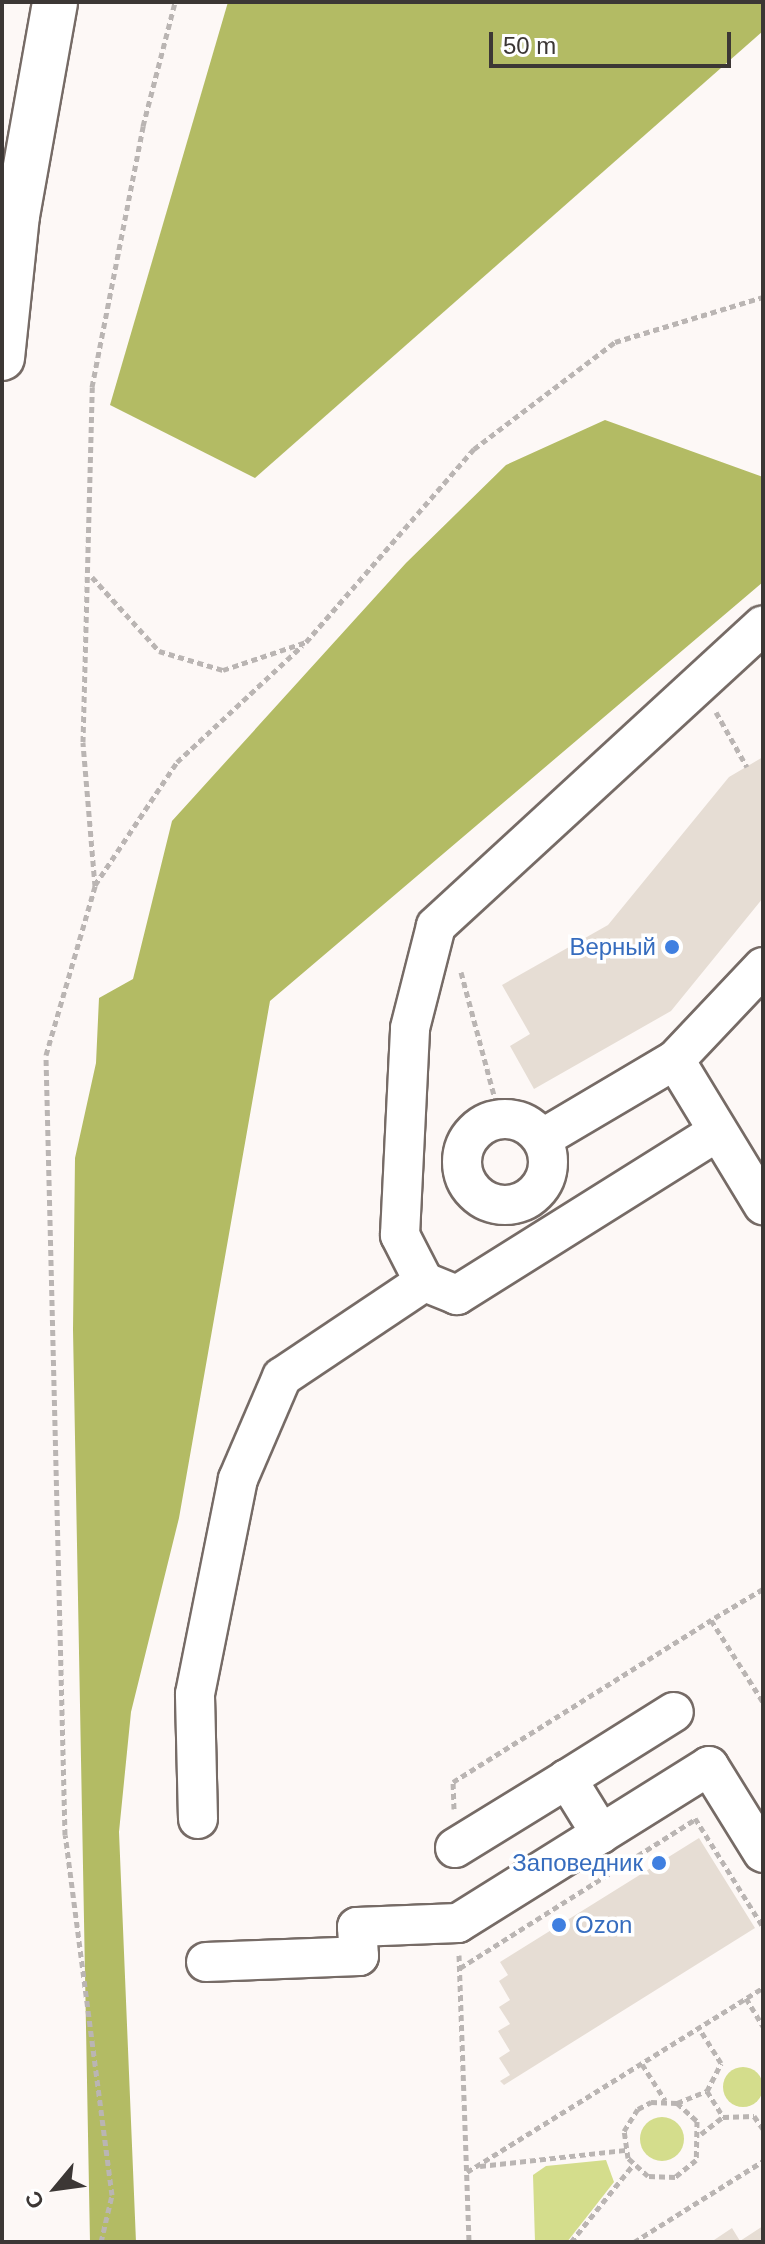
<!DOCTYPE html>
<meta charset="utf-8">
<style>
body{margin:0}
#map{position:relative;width:765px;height:2244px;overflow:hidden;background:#fdf8f6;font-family:Arial,sans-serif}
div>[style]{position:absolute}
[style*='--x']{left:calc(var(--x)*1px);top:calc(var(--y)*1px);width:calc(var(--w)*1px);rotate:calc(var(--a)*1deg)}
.green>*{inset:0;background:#d4dd8c}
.round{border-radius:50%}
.forest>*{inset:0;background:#b3bb64}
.building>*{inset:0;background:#e6ddd4}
.path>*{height:5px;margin-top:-2.5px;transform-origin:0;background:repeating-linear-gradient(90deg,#bab5b3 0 6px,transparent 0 10px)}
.roads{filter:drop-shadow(2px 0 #766b66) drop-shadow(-2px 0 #766b66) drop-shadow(0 2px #766b66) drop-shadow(0 -2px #766b66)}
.minor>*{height:38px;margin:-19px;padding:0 19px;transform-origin:19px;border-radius:19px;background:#fff}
.minor>.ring{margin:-19px;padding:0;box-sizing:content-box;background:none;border:38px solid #fff;border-radius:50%}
.major>*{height:44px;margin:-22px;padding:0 22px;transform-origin:22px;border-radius:22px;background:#fff}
.dots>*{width:22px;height:22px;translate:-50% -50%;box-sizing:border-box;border:4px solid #fff;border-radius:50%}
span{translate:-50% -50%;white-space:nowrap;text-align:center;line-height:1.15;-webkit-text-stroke:7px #fff;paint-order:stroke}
.shop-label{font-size:24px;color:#366cbe}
.right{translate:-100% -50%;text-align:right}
.left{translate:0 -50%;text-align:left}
.frame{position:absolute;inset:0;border:4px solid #3c3735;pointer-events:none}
.north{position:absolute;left:16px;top:2148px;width:80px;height:80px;-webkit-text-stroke:6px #fff;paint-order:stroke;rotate:241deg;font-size:22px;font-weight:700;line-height:32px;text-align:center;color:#3c3735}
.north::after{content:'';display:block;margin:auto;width:28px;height:36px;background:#3c3735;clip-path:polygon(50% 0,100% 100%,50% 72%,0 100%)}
.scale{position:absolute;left:489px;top:32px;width:242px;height:36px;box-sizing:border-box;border:4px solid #3c3735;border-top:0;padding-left:10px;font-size:24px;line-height:28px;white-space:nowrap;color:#3c3735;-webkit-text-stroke:6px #fff;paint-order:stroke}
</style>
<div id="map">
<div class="green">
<i class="round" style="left:723px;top:2067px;width:40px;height:40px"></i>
<i class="round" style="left:640px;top:2117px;width:44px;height:44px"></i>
<i style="clip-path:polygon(606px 2160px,614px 2182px,567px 2242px,535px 2242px,533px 2175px,546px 2166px)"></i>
</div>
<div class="forest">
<i style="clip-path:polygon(228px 2px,763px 2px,763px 31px,255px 478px,110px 405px)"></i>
<i style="clip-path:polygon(605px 420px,763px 477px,763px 582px,270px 1001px,179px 1518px,131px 1712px,119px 1832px,136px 2242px,90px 2242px,73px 1330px,75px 1158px,96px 1063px,99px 998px,133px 979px,172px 821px,406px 563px,506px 465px)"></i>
</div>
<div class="building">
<i style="clip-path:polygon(763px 757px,763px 898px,671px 1011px,534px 1089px,510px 1046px,530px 1034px,502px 985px,608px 925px,729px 777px)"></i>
<i style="clip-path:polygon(699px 1838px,755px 1928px,504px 2085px,500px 2081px,510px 2075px,499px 2058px,510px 2051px,498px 2031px,510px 2024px,499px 2007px,510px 2000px,499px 1981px,508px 1975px,500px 1962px)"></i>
<i style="clip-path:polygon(763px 2226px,763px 2242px,711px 2242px,732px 2228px,740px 2241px)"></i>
</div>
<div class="path">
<i style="--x:92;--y:577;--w:100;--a:47.8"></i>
<i style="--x:159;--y:651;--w:67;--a:16.5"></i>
<i style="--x:223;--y:670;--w:88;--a:-18.6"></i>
<i style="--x:306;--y:642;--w:256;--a:-49"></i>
<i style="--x:474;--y:449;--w:177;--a:-37.2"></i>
<i style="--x:615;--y:342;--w:155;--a:-16.9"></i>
<i style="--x:716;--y:712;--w:63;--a:60.6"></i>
<i style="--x:95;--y:885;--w:148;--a:-56.3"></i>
<i style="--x:177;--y:762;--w:171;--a:-42.9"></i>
<i style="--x:461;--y:972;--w:151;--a:75"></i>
<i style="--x:763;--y:1589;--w:61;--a:149.2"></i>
<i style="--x:711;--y:1620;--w:97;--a:57.6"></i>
<i style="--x:454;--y:1809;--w:27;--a:-92"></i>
<i style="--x:453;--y:1782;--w:305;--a:-32.1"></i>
<i style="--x:695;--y:1818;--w:128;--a:58"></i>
<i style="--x:459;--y:1955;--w:287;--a:88"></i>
<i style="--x:460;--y:1968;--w:279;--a:-32.3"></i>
<i style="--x:746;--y:1998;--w:33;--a:59"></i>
<i style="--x:642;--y:2064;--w:43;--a:57.4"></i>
<i style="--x:707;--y:2091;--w:31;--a:58"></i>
<i style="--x:677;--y:2103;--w:27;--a:42"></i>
<i style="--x:697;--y:2121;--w:39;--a:91"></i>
<i style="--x:696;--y:2160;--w:27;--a:141"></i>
<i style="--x:675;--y:2177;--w:27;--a:-178"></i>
<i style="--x:648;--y:2176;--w:27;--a:-138"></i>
<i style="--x:628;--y:2158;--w:27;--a:-98"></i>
<i style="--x:624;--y:2131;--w:26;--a:-58"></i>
<i style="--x:638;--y:2109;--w:15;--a:-28"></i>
<i style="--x:651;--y:2102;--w:26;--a:2"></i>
<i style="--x:677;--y:2103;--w:32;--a:-22"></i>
<i style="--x:707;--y:2091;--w:31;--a:-63"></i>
<i style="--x:721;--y:2063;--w:41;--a:-122.2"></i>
<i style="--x:701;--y:2134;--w:28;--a:-38"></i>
<i style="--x:723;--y:2117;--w:31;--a:-2"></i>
<i style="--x:754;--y:2116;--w:16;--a:55"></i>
<i style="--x:480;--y:2166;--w:147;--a:-6.3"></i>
<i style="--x:467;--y:2172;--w:349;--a:-31.9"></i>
<i style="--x:101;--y:2242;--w:48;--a:-76.8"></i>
<i style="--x:112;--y:2195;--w:363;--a:-97.4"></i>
<i style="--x:65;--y:1835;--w:780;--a:-91.4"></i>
<i style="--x:46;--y:1055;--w:176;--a:-73.8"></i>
<i style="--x:95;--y:886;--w:144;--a:-94.8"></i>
<i style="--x:83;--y:742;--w:355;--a:-88.5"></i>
<i style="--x:92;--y:387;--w:266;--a:-78.9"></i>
<i style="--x:143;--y:126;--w:128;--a:-75.5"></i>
<i style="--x:571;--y:2242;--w:99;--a:-51.2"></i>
<i style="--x:634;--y:2242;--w:152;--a:-32.1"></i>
</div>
<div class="roads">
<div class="minor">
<i style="--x:763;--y:967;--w:128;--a:133.4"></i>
<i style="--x:675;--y:1060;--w:170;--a:58.7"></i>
<i class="ring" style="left:462px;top:1119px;width:48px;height:48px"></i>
<i style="--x:717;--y:1132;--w:307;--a:147.9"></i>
<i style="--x:457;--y:1295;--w:35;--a:-158"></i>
<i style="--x:424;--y:1282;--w:53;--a:-117.1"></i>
<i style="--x:400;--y:1235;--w:207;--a:-87.2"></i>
<i style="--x:410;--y:1028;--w:105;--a:-75.7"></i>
<i style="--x:436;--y:926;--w:444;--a:-42.6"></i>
<i style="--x:543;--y:1138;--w:153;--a:-30.6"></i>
<i style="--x:198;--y:1819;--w:125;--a:-91.4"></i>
<i style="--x:195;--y:1694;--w:219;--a:-78.7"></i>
<i style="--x:238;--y:1479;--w:111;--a:-66.7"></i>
<i style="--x:282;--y:1377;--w:171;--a:-33.8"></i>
<i style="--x:601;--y:1834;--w:65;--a:-121.7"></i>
<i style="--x:567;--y:1779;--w:126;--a:-32.1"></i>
<i style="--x:455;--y:1848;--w:132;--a:-31.6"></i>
<i style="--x:206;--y:1962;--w:153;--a:-2.2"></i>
<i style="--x:359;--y:1956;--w:29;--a:-94"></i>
<i style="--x:357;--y:1927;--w:101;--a:-2.3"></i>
<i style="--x:458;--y:1923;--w:296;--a:-32"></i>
<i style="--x:709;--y:1766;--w:102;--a:58.2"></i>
</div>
<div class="major">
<i style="--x:2;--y:358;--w:143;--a:-84"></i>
<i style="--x:17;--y:216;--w:217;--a:-79.9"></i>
</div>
</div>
<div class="dots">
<i style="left:672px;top:947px;background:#3f7fe0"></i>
<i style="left:659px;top:1863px;background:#3f7fe0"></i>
<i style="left:559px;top:1925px;background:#3f7fe0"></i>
</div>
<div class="shop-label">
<span class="right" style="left:656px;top:947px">Верный</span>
<span class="right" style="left:643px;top:1863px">Заповедник</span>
<span class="left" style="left:575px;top:1925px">Ozon</span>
</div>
<div class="frame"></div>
<div class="north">С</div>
<div class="scale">50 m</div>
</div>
